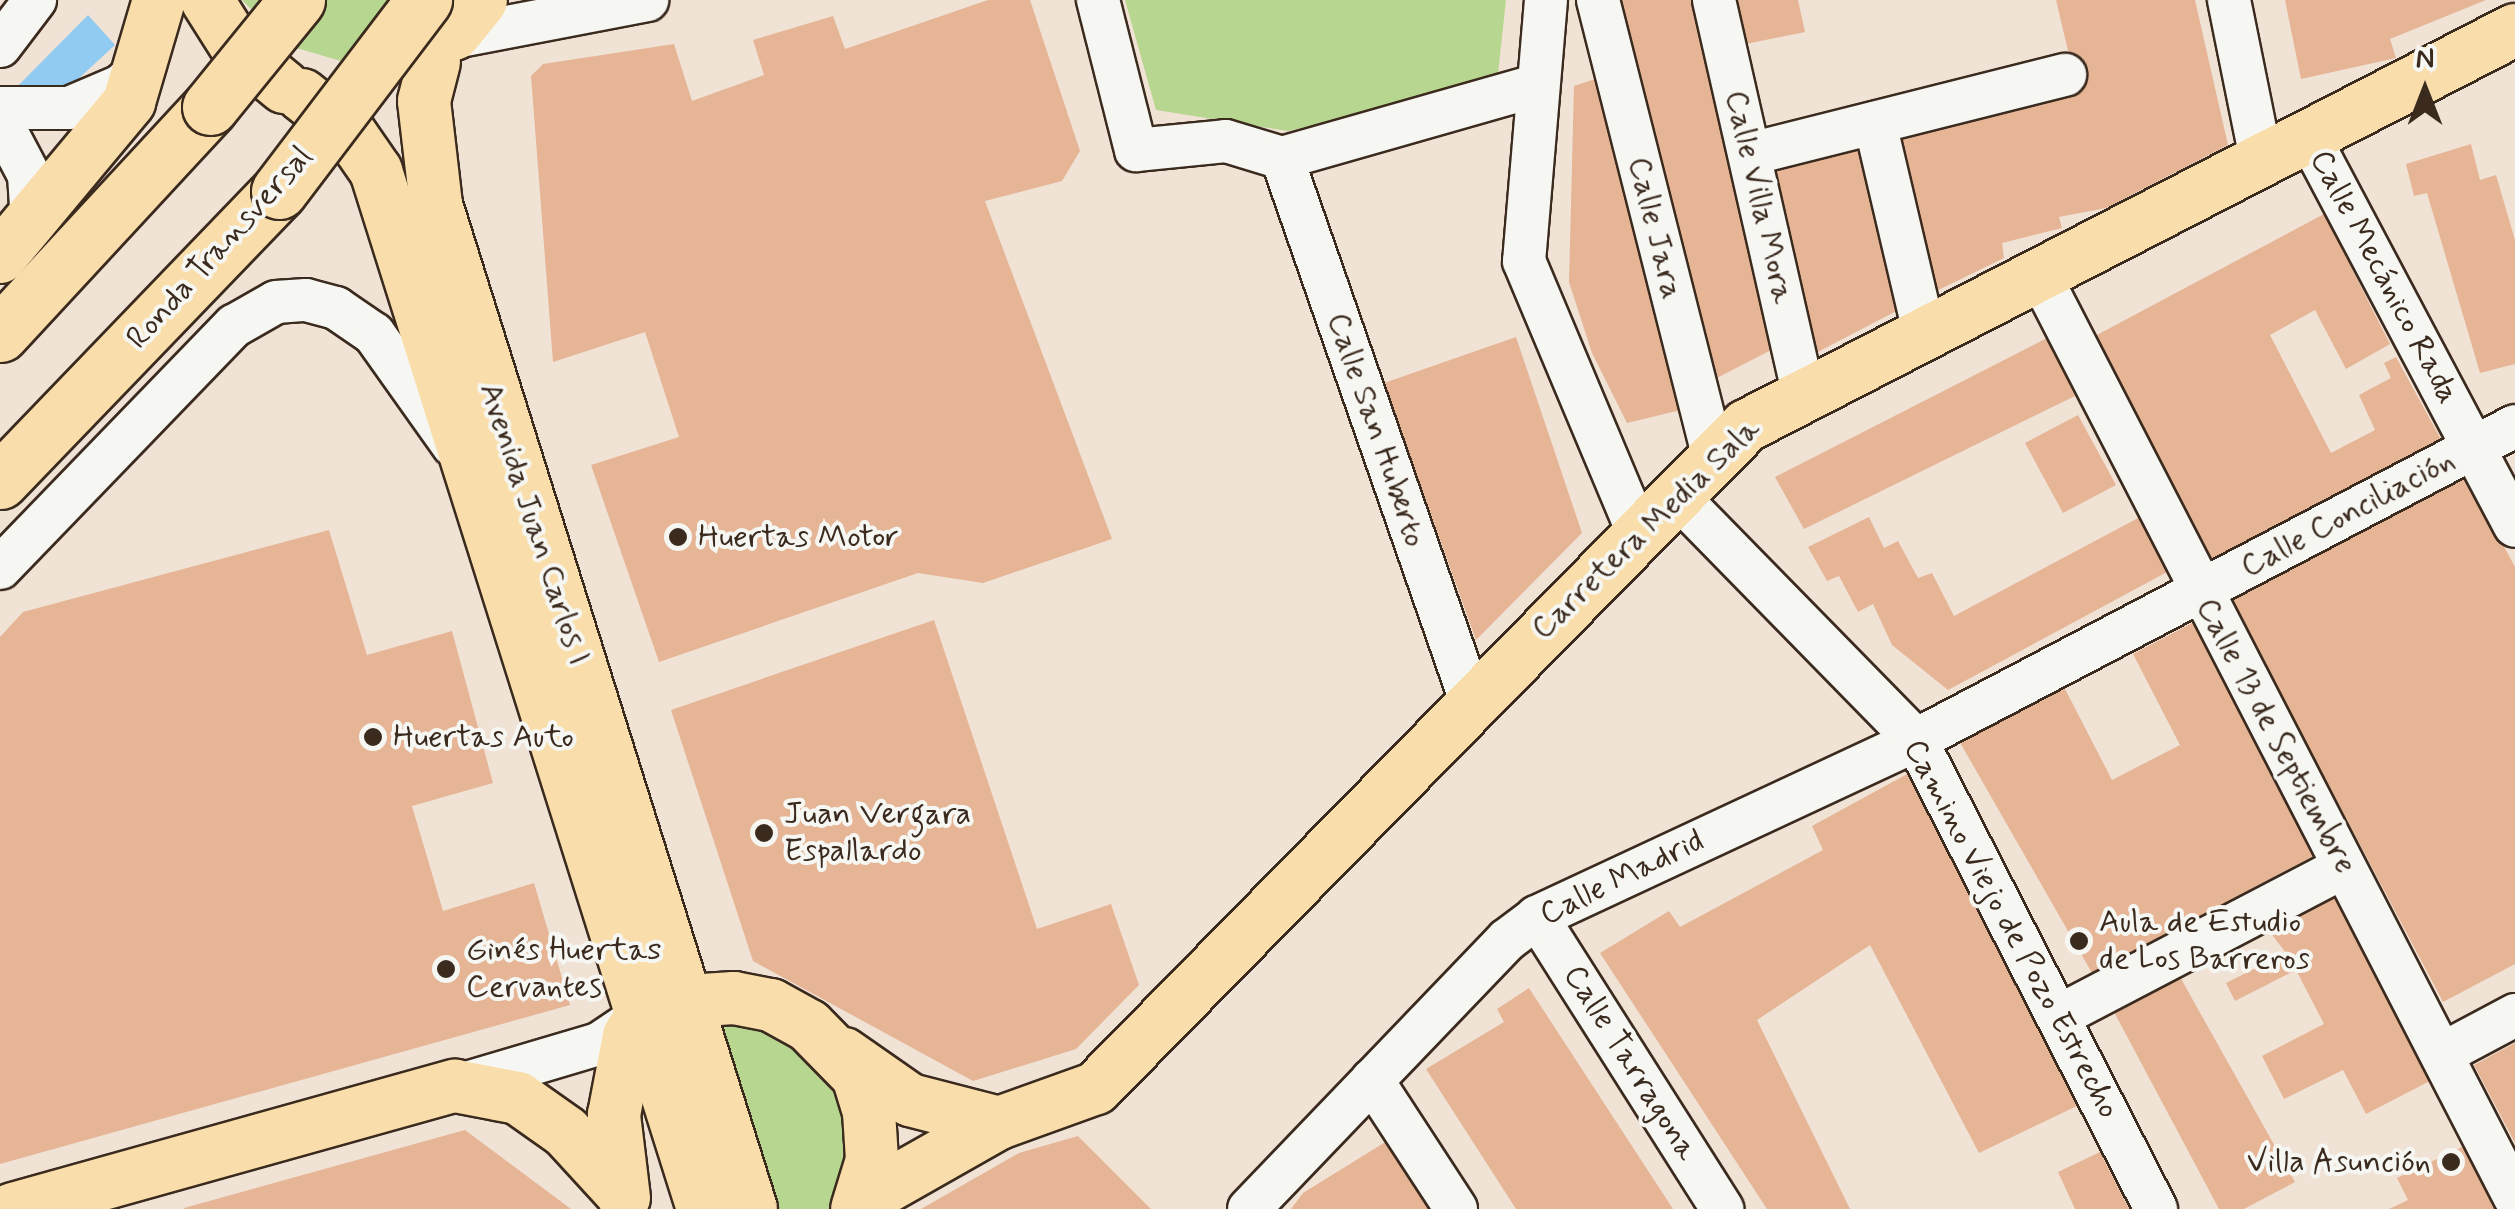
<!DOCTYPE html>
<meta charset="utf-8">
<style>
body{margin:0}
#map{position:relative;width:2515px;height:1209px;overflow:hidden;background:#f1e2d6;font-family:Mynerve,sans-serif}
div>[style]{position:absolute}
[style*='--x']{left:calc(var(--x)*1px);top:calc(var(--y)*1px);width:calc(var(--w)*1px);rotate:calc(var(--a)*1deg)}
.green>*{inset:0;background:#b7d68f}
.water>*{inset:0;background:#91cbf1}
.building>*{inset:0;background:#e5b596}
.roads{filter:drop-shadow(2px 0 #3b2a1e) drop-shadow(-2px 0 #3b2a1e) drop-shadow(0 2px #3b2a1e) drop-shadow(0 -2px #3b2a1e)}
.minor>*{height:42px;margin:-21px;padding:0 21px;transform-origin:21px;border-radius:21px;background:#f6f6f2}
.major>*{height:52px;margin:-26px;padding:0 26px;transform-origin:26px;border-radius:26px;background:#f9deab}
.highway>*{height:55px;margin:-27.5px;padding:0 27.5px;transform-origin:27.5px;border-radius:27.5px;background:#f9deab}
.bridges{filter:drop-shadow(2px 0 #3b2a1e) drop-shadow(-2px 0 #3b2a1e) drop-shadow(0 2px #3b2a1e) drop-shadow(0 -2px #3b2a1e)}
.highway-bridge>*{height:55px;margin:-27.5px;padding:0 27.5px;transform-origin:27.5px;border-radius:27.5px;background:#f9deab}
.dots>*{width:28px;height:28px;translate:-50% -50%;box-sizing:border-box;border:5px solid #f6f6f2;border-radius:50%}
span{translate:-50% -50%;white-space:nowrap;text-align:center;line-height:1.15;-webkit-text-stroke:8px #f6f6f2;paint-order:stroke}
.street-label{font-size:32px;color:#3b2a1e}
.poi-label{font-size:32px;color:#3b2a1e}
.left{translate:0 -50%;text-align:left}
.right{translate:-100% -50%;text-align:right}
.north{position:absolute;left:2375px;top:40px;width:100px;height:100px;-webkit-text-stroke:8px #f6f6f2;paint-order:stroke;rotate:0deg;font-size:28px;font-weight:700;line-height:40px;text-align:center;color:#3b2a1e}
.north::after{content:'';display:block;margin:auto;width:35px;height:45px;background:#3b2a1e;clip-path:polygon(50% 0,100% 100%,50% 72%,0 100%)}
</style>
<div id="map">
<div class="green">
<i style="clip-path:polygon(242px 0,428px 0,358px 59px,341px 61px,286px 45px)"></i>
<i style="clip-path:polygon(1125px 0,1506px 0,1497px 83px,1288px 131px,1156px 110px)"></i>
<i style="clip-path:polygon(714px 997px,839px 1049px,857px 1209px,751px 1209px)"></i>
</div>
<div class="water">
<i style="clip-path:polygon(88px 15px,115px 45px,0 151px,0 104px)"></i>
</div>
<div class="building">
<i style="clip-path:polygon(988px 0,1030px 0,1080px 151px,1062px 181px,985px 201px,1112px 539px,983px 583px,918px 573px,659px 662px,591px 465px,679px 437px,645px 332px,553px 362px,531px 76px,543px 64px,674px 44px,692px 101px,764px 75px,753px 40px,833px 16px,845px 49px)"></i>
<i style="clip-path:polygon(1616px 0,1694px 0,1777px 347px,1713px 380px)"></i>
<i style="clip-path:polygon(1730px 0,1798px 0,1805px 32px,1741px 45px)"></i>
<i style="clip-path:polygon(2056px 0,2195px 0,2228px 145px,2106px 208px,2059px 217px,2062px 228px,2002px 243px,2004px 258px,1924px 297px,1885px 139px,2077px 89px)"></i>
<i style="clip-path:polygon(2285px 0,2486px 0,2390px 39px,2396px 58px,2301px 79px)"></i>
<i style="clip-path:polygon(1595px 79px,1681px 410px,1627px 423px,1592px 353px,1569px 282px,1574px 86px)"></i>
<i style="clip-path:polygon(1867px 144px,1908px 305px,1812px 355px,1763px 171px)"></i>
<i style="clip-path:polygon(2471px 144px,2480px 180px,2496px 175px,2515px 240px,2515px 364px,2480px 373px,2427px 193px,2414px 196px,2406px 164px)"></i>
<i style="clip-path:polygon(2324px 214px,2390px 344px,2346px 369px,2315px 310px,2270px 335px,2331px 453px,2375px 430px,2359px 395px,2391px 378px,2384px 363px,2396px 357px,2443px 443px,2214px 565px,2095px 336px)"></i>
<i style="clip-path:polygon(1516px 337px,1582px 533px,1476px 640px,1384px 383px)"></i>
<i style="clip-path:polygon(2047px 338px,2075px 396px,1804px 529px,1775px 477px)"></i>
<i style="clip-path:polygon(2078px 415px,2116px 485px,2063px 513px,2025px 443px)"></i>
<i style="clip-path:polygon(2467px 477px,2515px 567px,2515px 964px,2443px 1002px,2231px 600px)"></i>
<i style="clip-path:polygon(1869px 517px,1884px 548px,1898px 541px,1918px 578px,1932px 573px,1954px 616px,2140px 517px,2169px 571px,1948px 690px,1892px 645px,1873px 604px,1858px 612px,1839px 576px,1827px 581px,1808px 547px)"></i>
<i style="clip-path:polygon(329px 530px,367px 655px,452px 631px,493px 783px,412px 806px,443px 911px,534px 883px,570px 1005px,0 1164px,0 637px,23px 612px)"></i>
<i style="clip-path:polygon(934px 620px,1037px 929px,1111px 904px,1139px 985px,1076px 1049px,973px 1081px,753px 961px,671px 710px)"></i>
<i style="clip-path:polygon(2194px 622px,2315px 855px,2092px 973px,1958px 739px,2063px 685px,2112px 780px,2180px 745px,2133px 654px)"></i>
<i style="clip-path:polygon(1909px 773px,2081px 1104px,1979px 1153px,1870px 945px,1757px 1020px,1850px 1209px,1767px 1209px,1600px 953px,1669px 911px,1680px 927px,1823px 850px,1812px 826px)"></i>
<i style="clip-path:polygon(2335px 898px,2430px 1081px,2366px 1114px,2343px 1070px,2284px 1099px,2262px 1056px,2324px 1024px,2296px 970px,2235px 1001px,2226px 983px,2286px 953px,2270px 932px)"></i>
<i style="clip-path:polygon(2180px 977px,2295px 1182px,2244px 1209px,2219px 1209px,2114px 1012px)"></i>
<i style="clip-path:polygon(1529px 988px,1673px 1209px,1516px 1209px,1426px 1069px,1504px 1022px,1497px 1009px)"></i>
<i style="clip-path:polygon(2515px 1043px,2515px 1143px,2474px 1065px)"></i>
<i style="clip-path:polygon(465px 1130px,571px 1209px,184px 1209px,184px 1208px)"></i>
<i style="clip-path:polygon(1078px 1136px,1151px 1209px,921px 1209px,1019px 1153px)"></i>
<i style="clip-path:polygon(1387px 1141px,1430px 1209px,1291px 1209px,1303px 1193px)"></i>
<i style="clip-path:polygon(2464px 1146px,2495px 1209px,2389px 1209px,2408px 1200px,2397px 1178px)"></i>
<i style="clip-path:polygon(2100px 1152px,2129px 1209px,2075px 1209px,2058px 1172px)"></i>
</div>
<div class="roads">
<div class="minor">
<i style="--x:1098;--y:0;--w:155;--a:75.8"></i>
<i style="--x:1136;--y:150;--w:90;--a:-5.7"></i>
<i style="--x:1226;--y:141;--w:59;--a:16.9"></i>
<i style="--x:1282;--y:158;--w:266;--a:-15.9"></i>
<i style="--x:1546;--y:0;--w:262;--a:94.8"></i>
<i style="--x:1524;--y:261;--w:294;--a:67.2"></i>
<i style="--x:1598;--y:0;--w:470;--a:75.8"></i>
<i style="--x:1714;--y:0;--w:403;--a:77.2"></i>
<i style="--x:2229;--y:0;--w:162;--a:78.6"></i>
<i style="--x:450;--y:38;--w:201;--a:-10.9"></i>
<i style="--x:0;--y:46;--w:58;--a:-52.7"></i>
<i style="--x:0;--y:108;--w:69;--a:0"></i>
<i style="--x:69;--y:108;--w:56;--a:-22.9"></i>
<i style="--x:121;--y:86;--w:33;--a:-43"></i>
<i style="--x:0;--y:120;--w:62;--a:62.2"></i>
<i style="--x:29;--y:175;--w:48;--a:86.4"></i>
<i style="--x:1875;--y:123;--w:215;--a:76.8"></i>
<i style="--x:2308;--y:135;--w:442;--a:62.1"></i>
<i style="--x:1750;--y:154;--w:325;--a:-14.1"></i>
<i style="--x:1282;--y:158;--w:575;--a:70.81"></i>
<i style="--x:2039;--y:274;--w:1039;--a:62.74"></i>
<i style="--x:1675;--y:494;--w:344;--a:45.6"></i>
<i style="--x:1916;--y:740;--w:527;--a:62.9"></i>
<i style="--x:0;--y:568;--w:337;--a:-46"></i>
<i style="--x:234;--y:326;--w:48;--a:-29.7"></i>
<i style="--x:276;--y:302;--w:30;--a:-4"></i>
<i style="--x:306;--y:300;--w:31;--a:15"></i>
<i style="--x:336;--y:308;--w:46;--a:34.4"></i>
<i style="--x:374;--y:334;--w:136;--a:54.6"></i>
<i style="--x:1537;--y:917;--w:346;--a:57.6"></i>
<i style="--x:2061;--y:1015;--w:319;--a:-27.6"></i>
<i style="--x:2442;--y:1054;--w:83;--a:-28.1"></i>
<i style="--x:1372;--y:1080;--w:154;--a:56.9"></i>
<i style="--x:457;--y:1086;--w:148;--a:-16.5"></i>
<i style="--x:599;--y:1044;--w:52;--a:-34"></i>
<i style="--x:1249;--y:1209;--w:373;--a:-46.2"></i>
<i style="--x:1507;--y:940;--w:38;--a:-37"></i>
<i style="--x:1537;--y:917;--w:418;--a:-25"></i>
<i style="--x:1916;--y:740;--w:676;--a:-27.66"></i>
</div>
<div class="major">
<i style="--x:207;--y:0;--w:58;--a:57.7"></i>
<i style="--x:238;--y:49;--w:60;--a:39.6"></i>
<i style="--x:434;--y:62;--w:40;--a:104.4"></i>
<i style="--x:424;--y:101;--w:105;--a:83.4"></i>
<i style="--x:436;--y:205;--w:1052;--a:72.58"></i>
<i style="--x:302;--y:95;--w:60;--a:38.2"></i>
<i style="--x:349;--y:132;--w:47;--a:55.3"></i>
<i style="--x:376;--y:171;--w:1088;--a:72.51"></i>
<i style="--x:0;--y:257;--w:202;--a:-50.2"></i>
<i style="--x:129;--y:102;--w:106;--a:-73.6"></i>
<i style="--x:844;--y:1054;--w:80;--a:34.9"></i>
<i style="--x:910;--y:1100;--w:92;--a:14.5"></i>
<i style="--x:624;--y:1198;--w:84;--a:-96.9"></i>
<i style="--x:614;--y:1115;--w:80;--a:-79.2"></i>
<i style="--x:629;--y:1036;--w:25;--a:-58"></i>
<i style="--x:642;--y:1015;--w:47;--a:-17.3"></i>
<i style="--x:687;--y:1001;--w:47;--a:-3.7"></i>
<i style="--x:734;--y:998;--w:38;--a:11"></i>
<i style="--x:771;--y:1005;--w:43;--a:28.9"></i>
<i style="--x:809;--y:1026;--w:70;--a:45.6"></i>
<i style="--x:858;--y:1076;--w:38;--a:73"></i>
<i style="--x:869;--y:1112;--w:48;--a:86.4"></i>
<i style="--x:872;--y:1160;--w:51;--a:107"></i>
<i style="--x:861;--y:1201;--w:159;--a:-29.5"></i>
<i style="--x:999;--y:1123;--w:103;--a:-19.8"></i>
<i style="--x:1096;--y:1088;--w:928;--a:-45.52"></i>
<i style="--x:1746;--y:426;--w:865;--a:-27.25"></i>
<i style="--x:13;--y:1209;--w:459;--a:-15.6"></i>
<i style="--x:455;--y:1086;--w:64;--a:10.8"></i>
<i style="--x:518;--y:1098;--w:59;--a:35.3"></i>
<i style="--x:566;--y:1132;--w:81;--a:47.5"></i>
</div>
<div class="highway">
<i style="--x:453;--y:32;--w:41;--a:-50.9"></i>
<i style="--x:0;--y:334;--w:309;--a:-47.2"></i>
<i style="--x:0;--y:481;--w:402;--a:-46.1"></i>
</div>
</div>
<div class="bridges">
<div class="highway-bridge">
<i style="--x:210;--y:107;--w:138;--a:-50.9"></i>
<i style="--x:279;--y:191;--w:240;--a:-52.8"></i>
</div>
</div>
<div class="dots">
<i style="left:678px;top:537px;background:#3b2a1e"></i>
<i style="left:373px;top:737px;background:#3b2a1e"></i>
<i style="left:764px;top:833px;background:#3b2a1e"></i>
<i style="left:2079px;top:941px;background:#3b2a1e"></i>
<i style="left:446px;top:969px;background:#3b2a1e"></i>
<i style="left:2451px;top:1162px;background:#3b2a1e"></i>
</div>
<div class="street-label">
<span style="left:1759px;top:197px;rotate:77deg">Calle Villa Mora</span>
<span style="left:1655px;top:228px;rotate:76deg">Calle Jara</span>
<span style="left:220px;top:248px;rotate:-48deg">Ronda Transversal</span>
<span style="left:2384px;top:277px;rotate:62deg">Calle Mecánico Rada</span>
<span style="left:1376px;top:430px;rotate:71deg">Calle San Huberto</span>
<span style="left:2348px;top:514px;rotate:-28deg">Calle Conciliación</span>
<span style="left:534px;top:524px;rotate:72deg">Avenida Juan Carlos I</span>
<span style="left:1646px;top:529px;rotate:-44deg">Carretera Media Sala</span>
<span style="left:2276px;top:736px;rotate:62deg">Calle 13 de Septiembre</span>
<span style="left:1622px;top:878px;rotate:-26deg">Calle Madrid</span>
<span style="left:2011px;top:929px;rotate:62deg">Camino Viejo de Pozo Estrecho</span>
<span style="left:1630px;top:1063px;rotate:58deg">Calle Tarragona</span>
</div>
<div class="poi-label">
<span class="left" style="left:698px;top:537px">Huertas Motor</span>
<span class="left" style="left:393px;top:737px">Huertas Auto</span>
<span class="left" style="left:784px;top:833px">Juan Vergara<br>Espallardo</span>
<span class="left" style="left:2099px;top:941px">Aula de Estudio<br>de Los Barreros</span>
<span class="left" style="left:466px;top:969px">Ginés Huertas<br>Cervantes</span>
<span class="right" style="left:2431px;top:1162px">Villa Asunción</span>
</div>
<div class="north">N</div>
</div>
